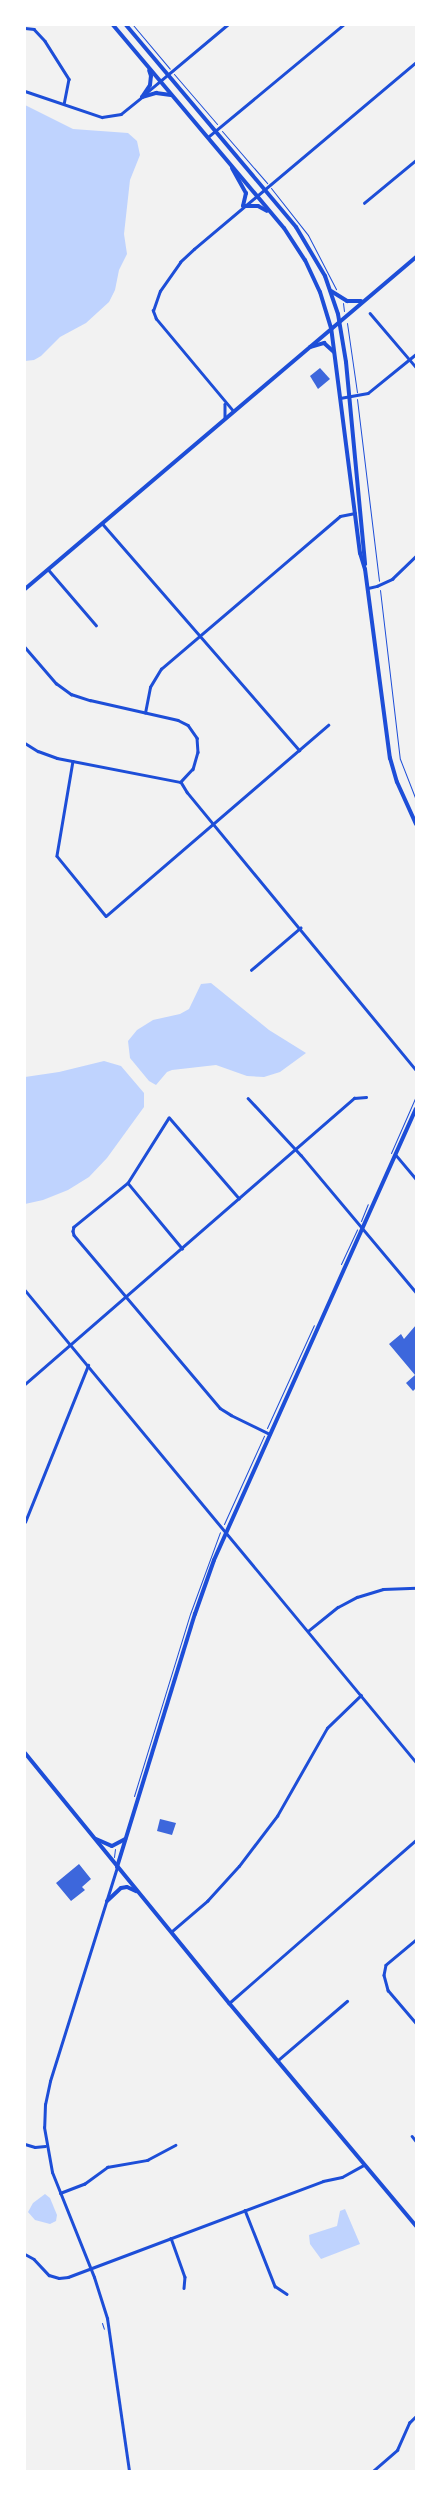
<!DOCTYPE html>
<style>
body{margin:0}
#map{position:relative;width:441px;height:2496px;overflow:hidden;background:#f2f2f2;font-family:Commissioner,sans-serif}
div>[style]{position:absolute}
[style*='--x']{left:calc(var(--x)*1px);top:calc(var(--y)*1px);width:calc(var(--w)*1px);rotate:calc(var(--a)*1deg)}
.water>*{inset:0;background:#bfd3fe}
.building>*{inset:0;background:#3d67dc}
.path>*{height:1px;margin:-0.5px;padding:0 0.5px;transform-origin:0.5px;border-radius:0.5px;background:#1d4ed8}
.minor>*{height:2.5px;margin:-1.25px;padding:0 1.25px;transform-origin:1.25px;border-radius:1.25px;background:#1d4ed8}
.tertiary>*{height:3px;margin:-1.5px;padding:0 1.5px;transform-origin:1.5px;border-radius:1.5px;background:#1d4ed8}
.secondary>*{height:4px;margin:-2px;padding:0 2px;transform-origin:2px;border-radius:2px;background:#1d4ed8}
span{translate:-50% -50%;white-space:nowrap;text-align:center;line-height:1.15;-webkit-text-stroke:4px #fff;paint-order:stroke}
.frame{position:absolute;inset:0;border:26px solid #fff;pointer-events:none}
</style>
<div id="map">
<div class="water">
<i style="clip-path:polygon(25px 105px,73px 129px,128px 133px,137px 141px,140px 155px,130px 180px,124px 234px,127px 254px,119px 270px,115px 290px,109px 302px,86px 323px,60px 337px,41px 356px,34px 360px,25px 361px)"></i>
<i style="clip-path:polygon(211px 983px,269px 1030px,306px 1053px,280px 1072px,264px 1077px,247px 1076px,216px 1065px,172px 1070px,167px 1072px,156px 1085px,149px 1081px,130px 1058px,128px 1041px,137px 1030px,153px 1020px,180px 1014px,189px 1009px,201px 984px)"></i>
<i style="clip-path:polygon(104px 1061px,121px 1066px,144px 1093px,144px 1107px,107px 1158px,89px 1177px,68px 1190px,43px 1200px,25px 1204px,25px 1077px,59px 1072px)"></i>
<i style="clip-path:polygon(45px 2194px,50px 2198px,57px 2215px,56px 2221px,50px 2224px,35px 2220px,28px 2212px,33px 2203px)"></i>
<i style="clip-path:polygon(345px 2209px,360px 2244px,321px 2259px,310px 2244px,309px 2235px,337px 2226px,340px 2211px)"></i>
</div>
<div class="building">
<i style="clip-path:polygon(320px 368px,330px 379px,318px 389px,310px 376px)"></i>
<i style="clip-path:polygon(416px 1325px,416px 1388px,413px 1391px,406px 1383px,415px 1375px,389px 1344px,401px 1334px,404px 1339px)"></i>
<i style="clip-path:polygon(160px 1819px,176px 1823px,172px 1835px,157px 1831px)"></i>
<i style="clip-path:polygon(79px 1864px,91px 1879px,82px 1887px,85px 1890px,71px 1901px,56px 1883px)"></i>
</div>
<div class="path">
<i style="--x:133;--y:25;--w:57;--a:49.9"></i>
<i style="--x:174;--y:74;--w:66;--a:49.3"></i>
<i style="--x:222;--y:131;--w:69;--a:49.1"></i>
<i style="--x:271;--y:188;--w:60;--a:51.8"></i>
<i style="--x:308;--y:235;--w:61;--a:62.6"></i>
<i style="--x:343;--y:303;--w:8;--a:83"></i>
<i style="--x:347;--y:323;--w:70;--a:81.8"></i>
<i style="--x:357;--y:399;--w:183;--a:83.1"></i>
<i style="--x:380;--y:590;--w:170;--a:83.3"></i>
<i style="--x:400;--y:759;--w:44;--a:68.7"></i>
<i style="--x:391;--y:1153;--w:62;--a:-66.3"></i>
<i style="--x:361;--y:1221;--w:18;--a:-68"></i>
<i style="--x:341;--y:1264;--w:38;--a:-65"></i>
<i style="--x:267;--y:1428;--w:113;--a:-65.5"></i>
<i style="--x:224;--y:1524;--w:97;--a:-65.6"></i>
<i style="--x:134;--y:1796;--w:190;--a:-72.9"></i>
<i style="--x:190;--y:1614;--w:87;--a:-69.9"></i>
<i style="--x:114;--y:1857;--w:8;--a:-83"></i>
<i style="--x:102;--y:2323;--w:6;--a:72"></i>
</div>
<div class="minor">
<i style="--x:25;--y:28;--w:9;--a:6"></i>
<i style="--x:34;--y:29;--w:16;--a:47"></i>
<i style="--x:45;--y:41;--w:45;--a:57.7"></i>
<i style="--x:69;--y:79;--w:25;--a:101"></i>
<i style="--x:25;--y:91;--w:81;--a:18.7"></i>
<i style="--x:102;--y:117;--w:19;--a:-9"></i>
<i style="--x:121;--y:114;--w:27;--a:-39"></i>
<i style="--x:146;--y:93;--w:106;--a:-40"></i>
<i style="--x:208;--y:137;--w:175;--a:-39.7"></i>
<i style="--x:364;--y:203;--w:67;--a:-39.6"></i>
<i style="--x:370;--y:313;--w:71;--a:49.6"></i>
<i style="--x:340;--y:398;--w:28;--a:-10"></i>
<i style="--x:368;--y:393;--w:62;--a:-39.1"></i>
<i style="--x:225;--y:404;--w:14;--a:90"></i>
<i style="--x:233;--y:411;--w:120;--a:-129.9"></i>
<i style="--x:156;--y:319;--w:9;--a:-111"></i>
<i style="--x:153;--y:311;--w:21;--a:-71"></i>
<i style="--x:160;--y:291;--w:35;--a:-55"></i>
<i style="--x:180;--y:262;--w:19;--a:-43"></i>
<i style="--x:194;--y:249;--w:290;--a:-40.1"></i>
<i style="--x:102;--y:523;--w:301;--a:49"></i>
<i style="--x:48;--y:569;--w:74;--a:49.4"></i>
<i style="--x:368;--y:588;--w:9;--a:-13"></i>
<i style="--x:377;--y:586;--w:17;--a:-25"></i>
<i style="--x:392;--y:579;--w:33;--a:-44"></i>
<i style="--x:25;--y:647;--w:48;--a:49.3"></i>
<i style="--x:56;--y:683;--w:19;--a:36"></i>
<i style="--x:71;--y:694;--w:20;--a:18"></i>
<i style="--x:90;--y:700;--w:90;--a:12.8"></i>
<i style="--x:178;--y:720;--w:11;--a:27"></i>
<i style="--x:188;--y:725;--w:16;--a:55"></i>
<i style="--x:197;--y:738;--w:14;--a:86"></i>
<i style="--x:198;--y:752;--w:18;--a:106"></i>
<i style="--x:193;--y:769;--w:18;--a:133"></i>
<i style="--x:145;--y:713;--w:26;--a:-79"></i>
<i style="--x:150;--y:687;--w:21;--a:-59"></i>
<i style="--x:161;--y:669;--w:235;--a:-40.5"></i>
<i style="--x:340;--y:516;--w:15;--a:-11"></i>
<i style="--x:25;--y:743;--w:15;--a:32"></i>
<i style="--x:38;--y:751;--w:20;--a:20"></i>
<i style="--x:57;--y:758;--w:126;--a:11"></i>
<i style="--x:73;--y:761;--w:96;--a:99.6"></i>
<i style="--x:57;--y:856;--w:77;--a:50.8"></i>
<i style="--x:106;--y:916;--w:293;--a:-40.7"></i>
<i style="--x:181;--y:782;--w:12;--a:59"></i>
<i style="--x:187;--y:792;--w:360;--a:50.5"></i>
<i style="--x:251;--y:970;--w:65;--a:-40.6"></i>
<i style="--x:248;--y:1098;--w:78;--a:47.1"></i>
<i style="--x:301;--y:1155;--w:179;--a:50"></i>
<i style="--x:396;--y:1155;--w:31;--a:50"></i>
<i style="--x:128;--y:1183;--w:85;--a:50.3"></i>
<i style="--x:239;--y:1199;--w:107;--a:-130.8"></i>
<i style="--x:169;--y:1118;--w:77;--a:122.2"></i>
<i style="--x:128;--y:1183;--w:70;--a:140.8"></i>
<i style="--x:74;--y:1227;--w:4;--a:104"></i>
<i style="--x:73;--y:1231;--w:4;--a:76"></i>
<i style="--x:74;--y:1235;--w:226;--a:49.8"></i>
<i style="--x:220;--y:1408;--w:13;--a:32"></i>
<i style="--x:231;--y:1415;--w:43;--a:26"></i>
<i style="--x:25;--y:1290;--w:613;--a:50.36"></i>
<i style="--x:25;--y:1384;--w:436;--a:-41"></i>
<i style="--x:354;--y:1098;--w:12;--a:-5"></i>
<i style="--x:25;--y:1522;--w:169;--a:-68.1"></i>
<i style="--x:308;--y:1631;--w:38;--a:-39"></i>
<i style="--x:338;--y:1607;--w:21;--a:-28"></i>
<i style="--x:357;--y:1597;--w:27;--a:-17"></i>
<i style="--x:383;--y:1589;--w:33;--a:-2"></i>
<i style="--x:171;--y:1932;--w:48;--a:-40.7"></i>
<i style="--x:207;--y:1901;--w:47;--a:-47.6"></i>
<i style="--x:239;--y:1866;--w:63;--a:-52.8"></i>
<i style="--x:277;--y:1816;--w:101;--a:-60.4"></i>
<i style="--x:327;--y:1728;--w:47;--a:-44.1"></i>
<i style="--x:416;--y:1940;--w:39;--a:140"></i>
<i style="--x:386;--y:1965;--w:10;--a:101"></i>
<i style="--x:384;--y:1975;--w:16;--a:75"></i>
<i style="--x:388;--y:1990;--w:43;--a:49.7"></i>
<i style="--x:277;--y:2061;--w:92;--a:-40.6"></i>
<i style="--x:412;--y:2136;--w:6;--a:51"></i>
<i style="--x:25;--y:2144;--w:10;--a:17"></i>
<i style="--x:35;--y:2147;--w:10;--a:-6"></i>
<i style="--x:60;--y:2193;--w:26;--a:-21"></i>
<i style="--x:84;--y:2184;--w:29;--a:-36"></i>
<i style="--x:107;--y:2167;--w:41;--a:-9.9"></i>
<i style="--x:147;--y:2160;--w:32;--a:-28"></i>
<i style="--x:245;--y:2210;--w:82;--a:68.5"></i>
<i style="--x:275;--y:2286;--w:14;--a:34"></i>
<i style="--x:171;--y:2238;--w:41;--a:70.3"></i>
<i style="--x:185;--y:2277;--w:11;--a:95"></i>
<i style="--x:25;--y:2254;--w:10;--a:29"></i>
<i style="--x:34;--y:2259;--w:22;--a:47"></i>
<i style="--x:49;--y:2275;--w:10;--a:17"></i>
<i style="--x:59;--y:2278;--w:9;--a:-6"></i>
<i style="--x:68;--y:2277;--w:272;--a:-20.6"></i>
<i style="--x:323;--y:2181;--w:19;--a:-12"></i>
<i style="--x:342;--y:2177;--w:25;--a:-29"></i>
<i style="--x:373;--y:2471;--w:32;--a:-41"></i>
<i style="--x:397;--y:2450;--w:30;--a:-66"></i>
<i style="--x:409;--y:2423;--w:10;--a:-45"></i>
</div>
<div class="tertiary">
<i style="--x:117;--y:1867;--w:224;--a:107.4"></i>
<i style="--x:50;--y:2081;--w:24;--a:102"></i>
<i style="--x:45;--y:2104;--w:23;--a:92"></i>
<i style="--x:44;--y:2127;--w:46;--a:79.9"></i>
<i style="--x:52;--y:2172;--w:113;--a:68.2"></i>
<i style="--x:94;--y:2277;--w:43;--a:72.4"></i>
<i style="--x:107;--y:2318;--w:155;--a:81.8"></i>
<i style="--x:229;--y:2003;--w:248;--a:-41.1"></i>
</div>
<div class="secondary">
<i style="--x:113;--y:25;--w:265;--a:49.9"></i>
<i style="--x:284;--y:228;--w:38;--a:57"></i>
<i style="--x:305;--y:260;--w:35;--a:65"></i>
<i style="--x:320;--y:292;--w:37;--a:73"></i>
<i style="--x:331;--y:327;--w:228;--a:82.7"></i>
<i style="--x:360;--y:553;--w:17;--a:73"></i>
<i style="--x:365;--y:569;--w:191;--a:82.5"></i>
<i style="--x:390;--y:758;--w:25;--a:74"></i>
<i style="--x:397;--y:782;--w:46;--a:65.7"></i>
<i style="--x:126;--y:25;--w:264;--a:49.9"></i>
<i style="--x:296;--y:227;--w:57;--a:59.4"></i>
<i style="--x:325;--y:276;--w:40;--a:71.1"></i>
<i style="--x:338;--y:314;--w:49;--a:80.5"></i>
<i style="--x:346;--y:362;--w:203;--a:84.6"></i>
<i style="--x:142;--y:97;--w:14;--a:-56"></i>
<i style="--x:150;--y:85;--w:9;--a:-84"></i>
<i style="--x:151;--y:76;--w:6;--a:-108"></i>
<i style="--x:142;--y:97;--w:15;--a:-16"></i>
<i style="--x:156;--y:93;--w:15;--a:8"></i>
<i style="--x:232;--y:168;--w:29;--a:61"></i>
<i style="--x:246;--y:193;--w:13;--a:103"></i>
<i style="--x:243;--y:206;--w:15;--a:0"></i>
<i style="--x:258;--y:206;--w:10;--a:29"></i>
<i style="--x:331;--y:291;--w:19;--a:32"></i>
<i style="--x:347;--y:301;--w:14;--a:0"></i>
<i style="--x:310;--y:347;--w:15;--a:-16"></i>
<i style="--x:324;--y:343;--w:13;--a:42"></i>
<i style="--x:25;--y:589;--w:513;--a:-40.33"></i>
<i style="--x:25;--y:1753;--w:323;--a:50.8"></i>
<i style="--x:229;--y:2003;--w:291;--a:50"></i>
<i style="--x:96;--y:1839;--w:17;--a:24"></i>
<i style="--x:112;--y:1846;--w:15;--a:-28"></i>
<i style="--x:117;--y:1867;--w:265;--a:-72.9"></i>
<i style="--x:195;--y:1614;--w:57;--a:-70.6"></i>
<i style="--x:214;--y:1560;--w:494;--a:-65.9"></i>
<i style="--x:107;--y:1901;--w:19;--a:-43"></i>
<i style="--x:121;--y:1888;--w:6;--a:-9"></i>
<i style="--x:127;--y:1887;--w:10;--a:24"></i>
</div>
<div class="frame"></div>
</div>
